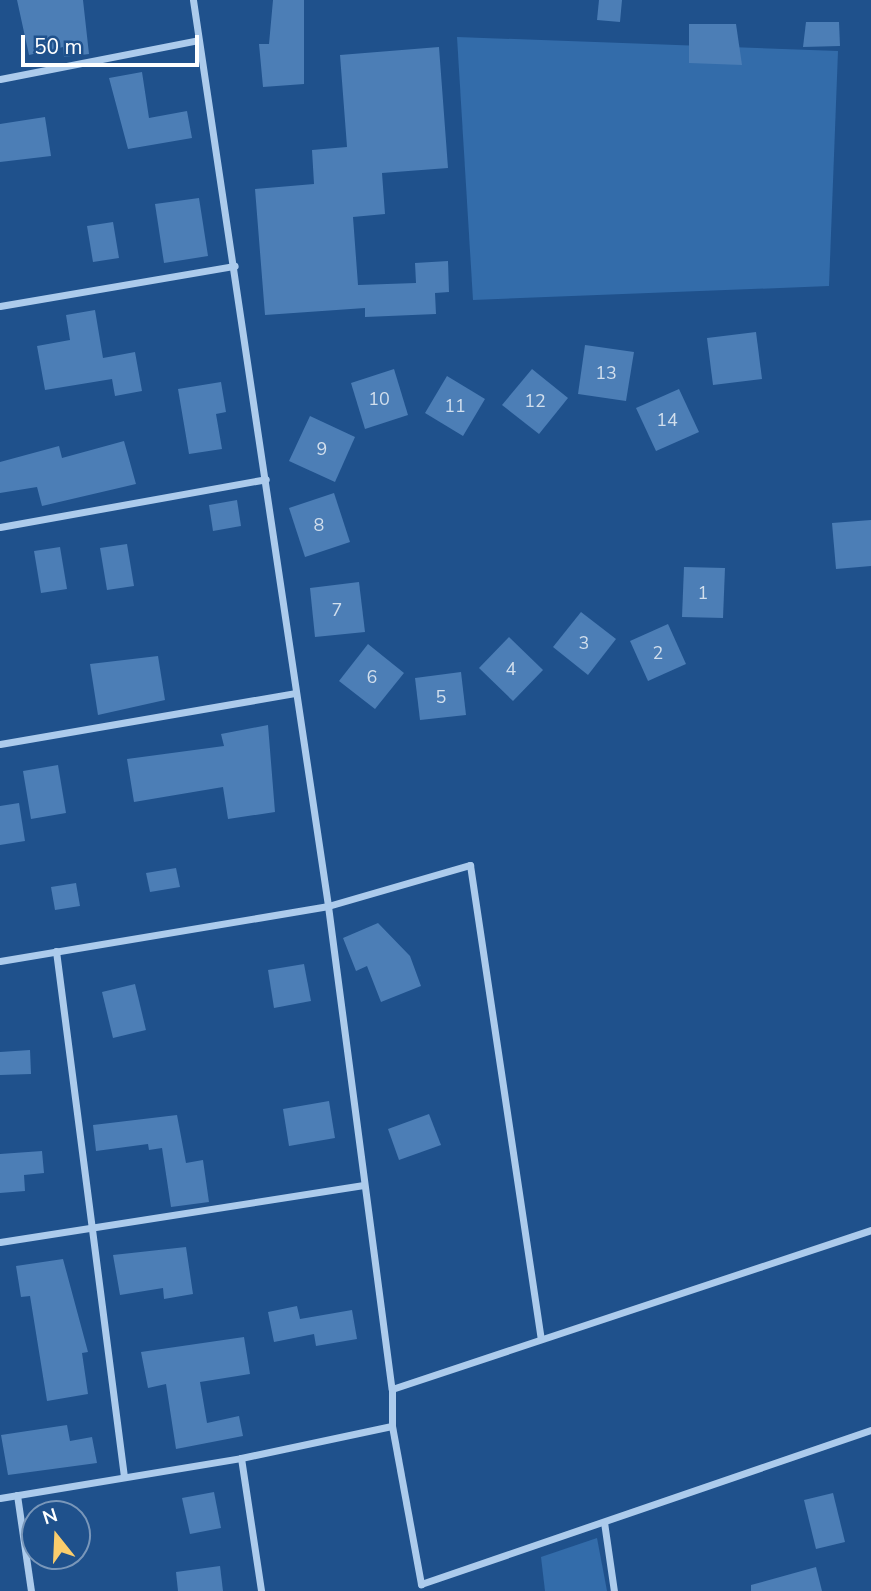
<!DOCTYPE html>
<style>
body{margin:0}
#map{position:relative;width:871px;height:1591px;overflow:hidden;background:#1f518c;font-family:"Nunito Sans",sans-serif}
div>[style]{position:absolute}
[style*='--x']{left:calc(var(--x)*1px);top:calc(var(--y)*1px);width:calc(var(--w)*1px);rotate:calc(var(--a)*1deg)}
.green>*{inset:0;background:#336caa}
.building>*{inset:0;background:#4c7eb6}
.street>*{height:7px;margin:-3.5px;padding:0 3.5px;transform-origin:3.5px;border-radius:3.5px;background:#accbec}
span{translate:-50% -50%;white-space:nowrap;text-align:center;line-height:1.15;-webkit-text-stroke:7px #1f518c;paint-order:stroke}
.number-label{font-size:18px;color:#d2dfed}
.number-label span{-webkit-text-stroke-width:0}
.north{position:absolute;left:21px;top:1500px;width:70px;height:70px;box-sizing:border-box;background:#1f518c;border:2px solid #7997ba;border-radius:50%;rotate:342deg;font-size:19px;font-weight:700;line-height:28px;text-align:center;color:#fff}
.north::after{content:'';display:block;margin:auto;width:24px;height:32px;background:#facd6c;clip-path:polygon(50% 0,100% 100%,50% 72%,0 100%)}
.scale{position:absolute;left:21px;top:35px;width:178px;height:32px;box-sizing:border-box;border:4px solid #fff;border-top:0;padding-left:9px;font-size:21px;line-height:24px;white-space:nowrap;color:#fff;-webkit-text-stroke:5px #1f518c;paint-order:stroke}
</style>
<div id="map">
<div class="green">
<i style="clip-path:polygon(457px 37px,838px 51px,829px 286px,473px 300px)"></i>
<i style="clip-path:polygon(597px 1538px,607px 1591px,545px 1591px,541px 1557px)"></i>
</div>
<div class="building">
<i style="clip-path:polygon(17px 0,83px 0,89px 54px,64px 57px,63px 47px,29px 55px)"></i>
<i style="clip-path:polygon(273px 0,304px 0,304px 84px,263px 87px,259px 44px,269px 44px)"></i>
<i style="clip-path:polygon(599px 0,622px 0,620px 22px,597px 20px)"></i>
<i style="clip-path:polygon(806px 22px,839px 22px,840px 46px,803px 47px)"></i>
<i style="clip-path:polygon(689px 24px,736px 24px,742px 65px,689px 63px)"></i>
<i style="clip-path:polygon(439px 47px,448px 168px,382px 173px,385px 214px,353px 217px,358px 285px,416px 283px,415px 263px,448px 261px,449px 292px,435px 293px,436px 314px,365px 317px,365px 308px,265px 315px,255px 189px,314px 184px,312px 150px,347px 147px,340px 55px)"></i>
<i style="clip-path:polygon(142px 72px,149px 118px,187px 111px,192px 138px,128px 149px,109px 78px)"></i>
<i style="clip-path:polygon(45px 117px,51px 156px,0 162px,0 124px)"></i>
<i style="clip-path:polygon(199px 198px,208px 256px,164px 263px,155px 204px)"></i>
<i style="clip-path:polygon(113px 222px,119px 258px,93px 262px,87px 226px)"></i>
<i style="clip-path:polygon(95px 310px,103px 358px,135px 352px,142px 391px,115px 396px,112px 379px,45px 390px,37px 346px,70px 340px,66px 315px)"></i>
<i style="clip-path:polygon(756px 332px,762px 379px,713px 385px,707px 338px)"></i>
<i style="clip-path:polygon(585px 345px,634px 352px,626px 401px,578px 394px)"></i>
<i style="clip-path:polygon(394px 369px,408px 415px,365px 429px,351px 383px)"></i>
<i style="clip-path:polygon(532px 369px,568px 398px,539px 434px,502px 405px)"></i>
<i style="clip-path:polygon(447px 376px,485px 399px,463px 436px,425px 413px)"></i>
<i style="clip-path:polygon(221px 382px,226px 412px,216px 414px,222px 449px,189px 454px,178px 389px)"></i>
<i style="clip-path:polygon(679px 389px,699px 432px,656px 451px,636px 408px)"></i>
<i style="clip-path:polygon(310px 416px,355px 437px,335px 482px,289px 461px)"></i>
<i style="clip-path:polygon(124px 441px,136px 484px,42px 506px,37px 487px,0 493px,0 462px,59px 446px,62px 458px)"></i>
<i style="clip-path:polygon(334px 493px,350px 542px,305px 557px,289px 508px)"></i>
<i style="clip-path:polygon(237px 500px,241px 526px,213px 531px,209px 505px)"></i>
<i style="clip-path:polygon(871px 520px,871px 566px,836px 569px,832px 523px)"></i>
<i style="clip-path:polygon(127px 544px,134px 586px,107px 590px,100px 548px)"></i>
<i style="clip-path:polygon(60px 547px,67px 589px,41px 593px,34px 551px)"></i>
<i style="clip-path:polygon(684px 567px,725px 568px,723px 618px,682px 617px)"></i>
<i style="clip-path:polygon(359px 582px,365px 632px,315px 637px,310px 588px)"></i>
<i style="clip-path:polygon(581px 612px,616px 639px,588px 675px,553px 647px)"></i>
<i style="clip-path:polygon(668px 624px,686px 664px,648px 681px,630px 641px)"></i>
<i style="clip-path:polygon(509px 637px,543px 670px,513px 701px,479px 668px)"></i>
<i style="clip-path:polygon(368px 644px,404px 673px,375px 709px,339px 681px)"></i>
<i style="clip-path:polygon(158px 656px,165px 700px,98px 715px,90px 664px)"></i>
<i style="clip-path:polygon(461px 672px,466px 715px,420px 720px,415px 678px)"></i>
<i style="clip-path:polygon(268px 725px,275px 812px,228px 819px,223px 787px,134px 802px,127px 759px,224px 746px,221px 734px)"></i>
<i style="clip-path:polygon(58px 765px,66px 813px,31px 819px,23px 771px)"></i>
<i style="clip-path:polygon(19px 803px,25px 841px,0 845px,0 806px)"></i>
<i style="clip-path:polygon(176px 868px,180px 887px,150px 892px,146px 873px)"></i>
<i style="clip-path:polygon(76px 883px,80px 906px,55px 910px,51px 887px)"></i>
<i style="clip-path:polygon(378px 923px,410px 956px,421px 986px,381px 1002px,367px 966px,356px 971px,343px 938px)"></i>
<i style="clip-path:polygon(304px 964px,311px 1001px,274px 1008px,268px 970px)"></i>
<i style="clip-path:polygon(135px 984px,146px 1030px,113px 1038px,102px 992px)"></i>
<i style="clip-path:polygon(30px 1050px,31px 1074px,0 1075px,0 1052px)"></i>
<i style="clip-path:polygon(329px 1101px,335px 1138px,289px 1146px,283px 1109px)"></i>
<i style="clip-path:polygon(429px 1114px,441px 1145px,399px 1160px,388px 1129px)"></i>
<i style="clip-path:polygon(177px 1115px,186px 1163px,203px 1160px,209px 1202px,171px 1207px,162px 1148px,149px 1150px,148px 1144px,96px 1151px,93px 1125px)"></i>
<i style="clip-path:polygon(42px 1151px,44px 1173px,24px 1175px,25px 1191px,0 1193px,0 1154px)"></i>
<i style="clip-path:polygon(186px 1247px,193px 1294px,164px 1299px,163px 1288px,120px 1295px,113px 1255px)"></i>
<i style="clip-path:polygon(63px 1259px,88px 1352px,82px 1353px,88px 1394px,47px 1401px,30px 1296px,21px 1297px,16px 1266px)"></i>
<i style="clip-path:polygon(297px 1306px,300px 1319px,352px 1310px,357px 1339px,316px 1346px,314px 1334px,274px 1342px,268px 1312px)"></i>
<i style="clip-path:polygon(244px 1337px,250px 1374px,200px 1382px,207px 1423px,239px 1416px,243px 1436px,176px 1449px,166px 1384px,148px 1388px,141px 1352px)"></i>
<i style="clip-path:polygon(67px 1425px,70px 1441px,92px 1437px,97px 1463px,8px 1475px,1px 1435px)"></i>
<i style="clip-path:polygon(214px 1492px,221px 1528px,190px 1534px,182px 1498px)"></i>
<i style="clip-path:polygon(833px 1493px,845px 1542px,816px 1549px,804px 1500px)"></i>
<i style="clip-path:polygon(220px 1566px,223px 1591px,178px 1591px,176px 1572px)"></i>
<i style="clip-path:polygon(816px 1567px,822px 1591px,751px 1591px,751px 1585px)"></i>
</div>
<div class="street">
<i style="--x:193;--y:0;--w:916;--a:81.52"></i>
<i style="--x:328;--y:906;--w:487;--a:82.5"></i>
<i style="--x:0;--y:79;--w:202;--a:-11.1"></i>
<i style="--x:0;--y:306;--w:238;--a:-9.7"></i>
<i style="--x:0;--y:527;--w:270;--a:-10.2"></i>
<i style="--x:0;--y:744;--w:299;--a:-9.8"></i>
<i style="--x:56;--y:951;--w:530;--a:82.63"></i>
<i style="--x:0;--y:961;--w:333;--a:-9.5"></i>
<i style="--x:328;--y:906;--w:148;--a:-16.1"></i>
<i style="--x:470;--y:865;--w:479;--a:81.5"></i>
<i style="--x:0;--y:1242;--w:368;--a:-8.9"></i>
<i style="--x:392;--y:1426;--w:161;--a:79.6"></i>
<i style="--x:421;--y:1584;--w:476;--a:-18.9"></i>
<i style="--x:241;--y:1458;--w:134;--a:81.4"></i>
<i style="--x:17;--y:1495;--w:97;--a:81.7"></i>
<i style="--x:0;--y:1498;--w:244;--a:-9.4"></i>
<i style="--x:241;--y:1458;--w:154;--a:-12"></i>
<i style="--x:392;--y:1426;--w:37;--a:-90"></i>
<i style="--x:392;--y:1389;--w:505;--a:-18.36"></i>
<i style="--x:604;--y:1522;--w:70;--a:81.8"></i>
</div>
<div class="number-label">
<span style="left:606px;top:373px">13</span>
<span style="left:379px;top:399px">10</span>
<span style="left:535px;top:401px">12</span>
<span style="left:455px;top:406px">11</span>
<span style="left:667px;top:420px">14</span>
<span style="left:322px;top:449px">9</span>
<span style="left:319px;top:525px">8</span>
<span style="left:703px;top:593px">1</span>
<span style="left:337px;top:610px">7</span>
<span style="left:584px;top:643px">3</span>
<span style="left:658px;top:653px">2</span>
<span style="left:511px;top:669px">4</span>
<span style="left:372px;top:677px">6</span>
<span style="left:441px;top:697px">5</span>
</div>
<div class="north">N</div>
<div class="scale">50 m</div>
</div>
